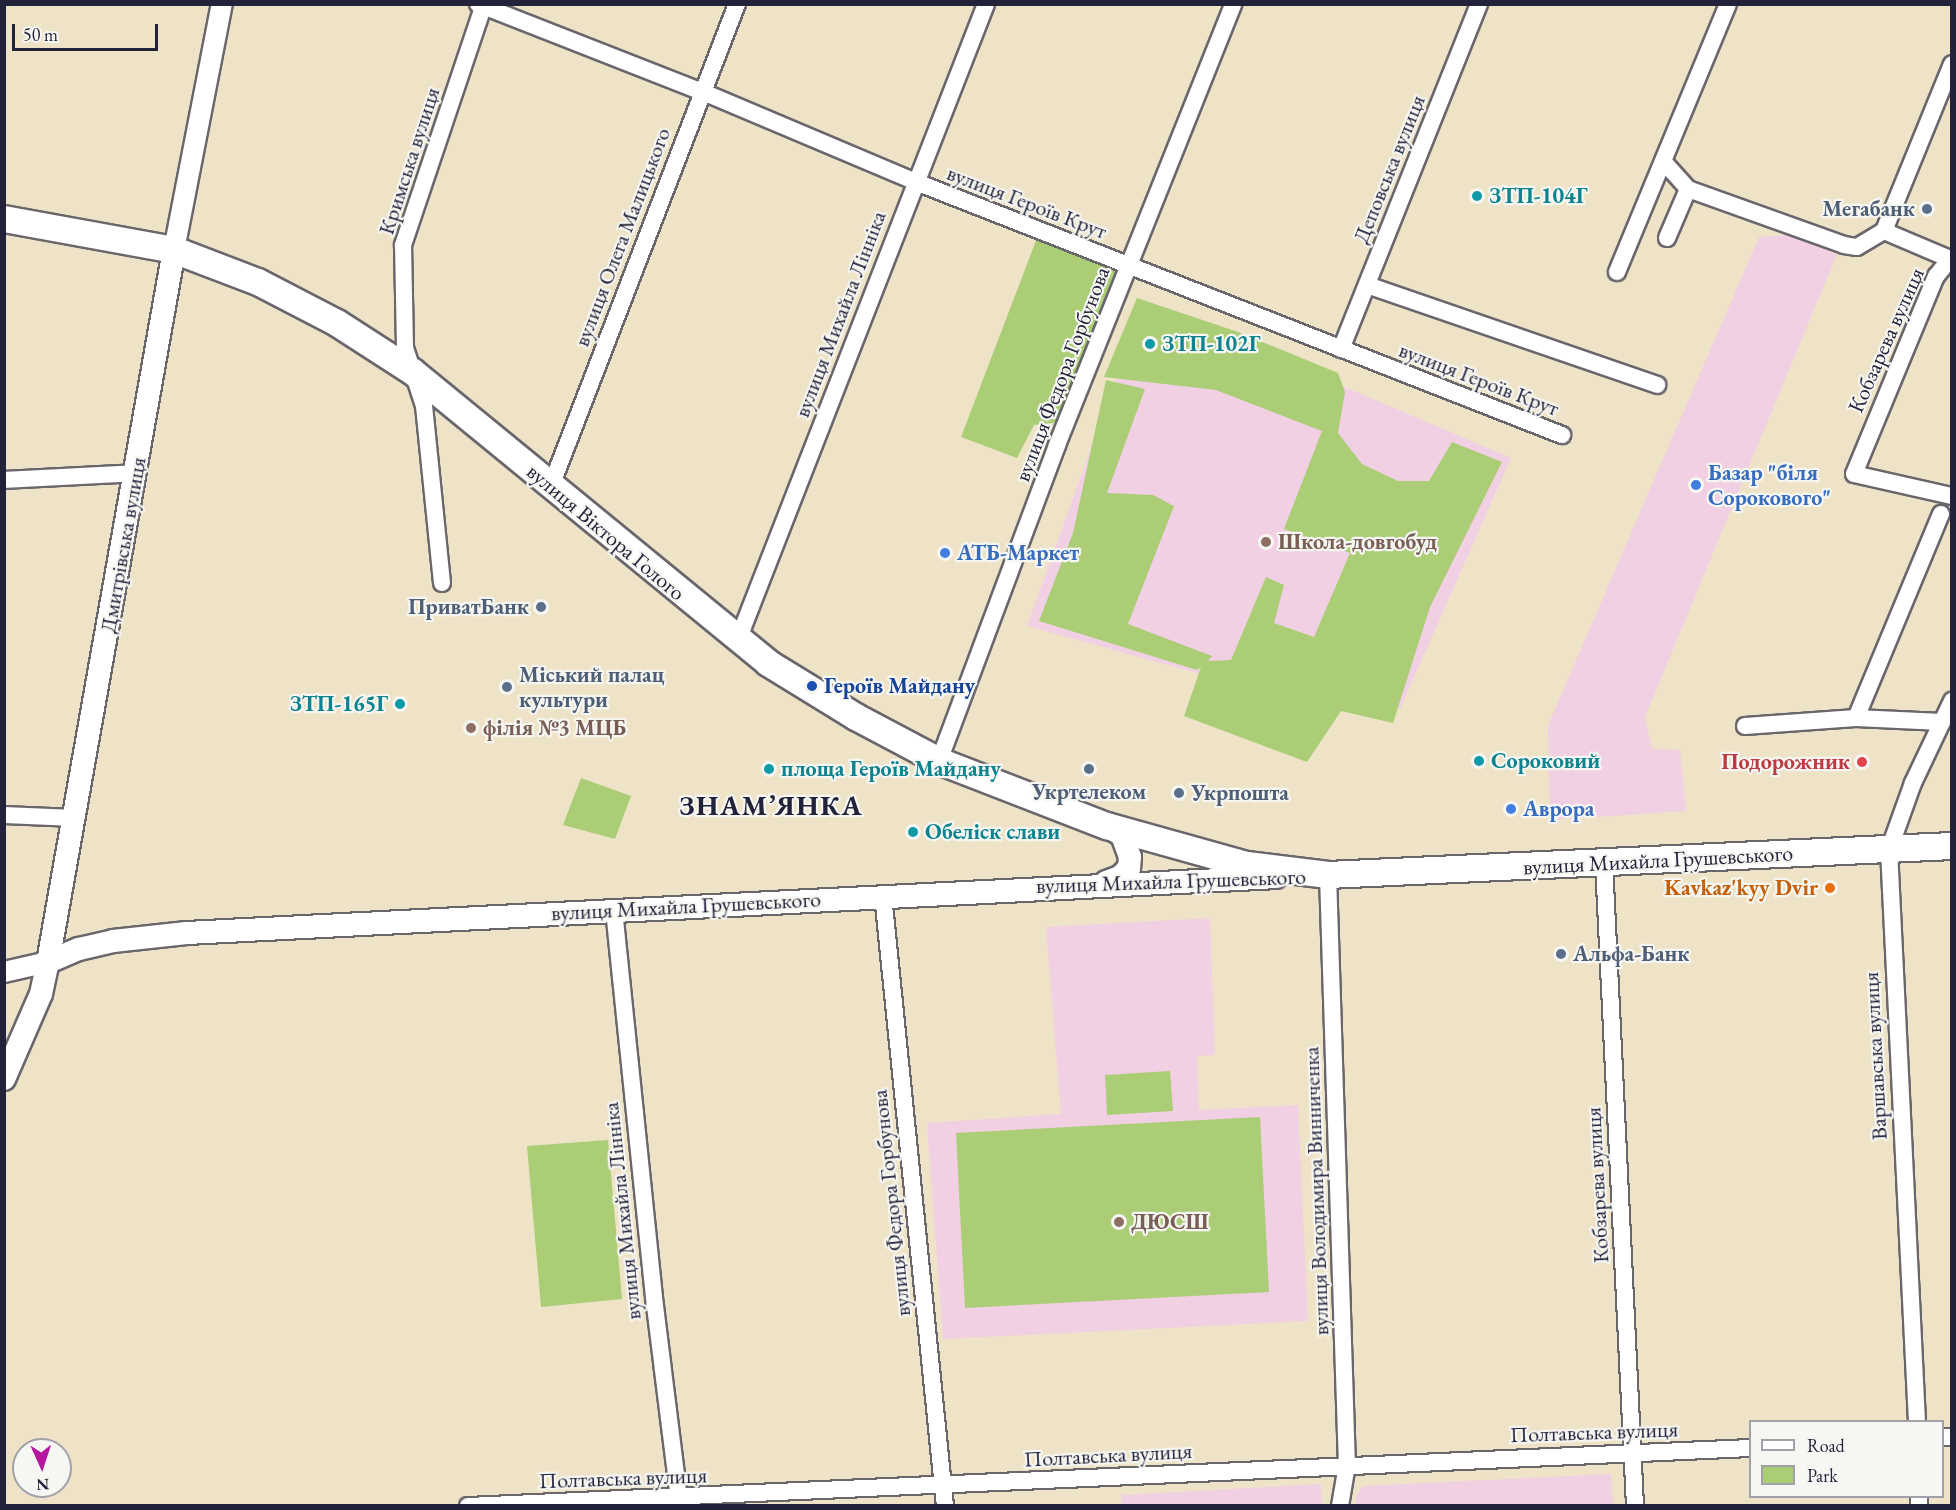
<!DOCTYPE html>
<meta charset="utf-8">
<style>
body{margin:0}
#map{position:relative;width:1956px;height:1510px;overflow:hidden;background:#eee3c7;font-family:"EB Garamond",serif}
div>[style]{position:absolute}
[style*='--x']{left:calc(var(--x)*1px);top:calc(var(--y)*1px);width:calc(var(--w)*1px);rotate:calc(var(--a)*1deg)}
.built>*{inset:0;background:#f1d0e3}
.green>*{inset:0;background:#aacd76}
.roads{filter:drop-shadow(2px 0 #69666c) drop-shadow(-2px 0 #69666c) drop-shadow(0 2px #69666c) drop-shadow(0 -2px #69666c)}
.minor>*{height:16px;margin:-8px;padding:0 8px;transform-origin:8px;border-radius:8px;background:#fff}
.tertiary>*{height:20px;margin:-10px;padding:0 10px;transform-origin:10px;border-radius:10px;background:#fff}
.secondary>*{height:22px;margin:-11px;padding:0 11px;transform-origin:11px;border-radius:11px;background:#fff}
.primary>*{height:26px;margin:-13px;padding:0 13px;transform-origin:13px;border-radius:13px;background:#fff}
.dots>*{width:16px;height:16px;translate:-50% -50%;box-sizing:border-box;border:3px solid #f6f6f2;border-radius:50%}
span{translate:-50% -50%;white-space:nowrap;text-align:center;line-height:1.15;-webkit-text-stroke:4.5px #f6f6f2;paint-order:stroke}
.street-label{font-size:22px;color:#22223b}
.culture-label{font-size:22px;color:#0d838f;font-weight:700}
.left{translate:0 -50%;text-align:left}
.right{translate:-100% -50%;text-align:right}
.service-label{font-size:22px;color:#4e5e75;font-weight:700}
.shop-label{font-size:22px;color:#366cbe;font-weight:700}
.education-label{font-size:22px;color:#785e54;font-weight:700}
.transit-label{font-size:22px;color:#164399;font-weight:700}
.health-label{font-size:22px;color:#be3a42;font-weight:700}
.food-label{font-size:22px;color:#c56008;font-weight:700}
.district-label{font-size:28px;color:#22223b;font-weight:700;letter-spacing:1.5px}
.frame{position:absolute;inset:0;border:6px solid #22223b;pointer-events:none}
.legend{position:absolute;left:1749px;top:1420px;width:195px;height:78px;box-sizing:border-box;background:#f6f6f2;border:2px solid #a1a1a9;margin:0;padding:8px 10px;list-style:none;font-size:18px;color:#22223b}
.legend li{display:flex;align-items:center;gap:12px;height:30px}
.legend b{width:30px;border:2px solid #a1a1a9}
.north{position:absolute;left:12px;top:1438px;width:60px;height:60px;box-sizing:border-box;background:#f6f6f2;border:2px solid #a1a1a9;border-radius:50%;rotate:177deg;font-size:16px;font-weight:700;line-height:24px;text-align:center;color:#22223b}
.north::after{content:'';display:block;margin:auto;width:21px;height:27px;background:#b5179e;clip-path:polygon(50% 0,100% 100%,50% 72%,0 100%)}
.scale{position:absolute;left:12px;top:24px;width:146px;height:27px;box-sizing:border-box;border:3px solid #22223b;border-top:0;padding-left:8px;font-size:18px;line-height:21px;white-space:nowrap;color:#22223b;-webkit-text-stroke:4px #f6f6f2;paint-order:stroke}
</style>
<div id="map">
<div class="built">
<i style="clip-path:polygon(1789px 235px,1837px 254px,1645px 717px,1652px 749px,1680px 750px,1686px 811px,1550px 820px,1548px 725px,1759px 237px)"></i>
<i style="clip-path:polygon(1144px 301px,1511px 458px,1400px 709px,1240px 685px,1027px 626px)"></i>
<i style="clip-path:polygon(1210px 918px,1215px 1055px,1197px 1056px,1199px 1110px,1298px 1105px,1308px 1321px,943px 1339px,927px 1123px,1061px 1114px,1046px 927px)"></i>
<i style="clip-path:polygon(1611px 1474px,1613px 1505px,1356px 1505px,1356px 1496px,1363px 1486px)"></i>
<i style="clip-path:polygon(1321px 1484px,1322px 1505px,1122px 1505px,1121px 1495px)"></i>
</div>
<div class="green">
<i style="clip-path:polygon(1037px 238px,1119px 272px,1062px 422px,1034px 425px,1017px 458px,961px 437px)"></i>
<i style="clip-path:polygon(1137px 298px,1238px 332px,1338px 373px,1345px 392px,1338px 433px,1362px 464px,1398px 481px,1429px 481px,1452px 442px,1502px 462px,1430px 607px,1393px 723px,1341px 711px,1307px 762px,1184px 716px,1201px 667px,1197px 670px,1039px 621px,1073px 533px,1106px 380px,1145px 389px,1107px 493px,1153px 495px,1174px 506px,1128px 624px,1212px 656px,1208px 661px,1231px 660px,1266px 577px,1284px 585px,1274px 623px,1314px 637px,1350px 553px,1284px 529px,1322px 431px,1216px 390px,1104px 377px)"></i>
<i style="clip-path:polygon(581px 778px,631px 796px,615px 839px,563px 825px)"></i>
<i style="clip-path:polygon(1170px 1071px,1173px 1111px,1107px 1115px,1105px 1075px)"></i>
<i style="clip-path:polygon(1260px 1117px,1269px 1292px,965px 1308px,956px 1133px)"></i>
<i style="clip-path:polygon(608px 1140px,622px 1299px,541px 1307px,527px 1146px)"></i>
</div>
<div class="roads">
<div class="minor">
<i style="--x:478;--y:4;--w:242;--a:21.4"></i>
<i style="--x:703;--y:92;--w:231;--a:22.9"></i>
<i style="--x:916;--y:182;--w:694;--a:21.39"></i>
<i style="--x:1952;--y:64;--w:180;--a:112.2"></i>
<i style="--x:1884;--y:231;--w:72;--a:23"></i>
<i style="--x:1950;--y:259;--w:22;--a:129"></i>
<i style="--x:1936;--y:276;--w:214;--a:112.5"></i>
<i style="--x:1854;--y:474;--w:100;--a:12.7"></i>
<i style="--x:1663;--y:161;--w:38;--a:48"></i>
<i style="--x:1688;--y:189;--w:166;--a:19.7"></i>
<i style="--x:1844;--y:245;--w:13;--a:9"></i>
<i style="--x:1857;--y:247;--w:31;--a:-31"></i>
<i style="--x:1667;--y:238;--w:53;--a:-66.8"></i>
<i style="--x:1617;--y:272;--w:290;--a:-67.5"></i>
<i style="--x:1367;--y:285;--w:307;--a:19"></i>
<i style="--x:1341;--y:349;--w:372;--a:-68.2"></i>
<i style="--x:4;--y:480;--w:132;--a:-3"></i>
<i style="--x:551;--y:486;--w:517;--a:-68.9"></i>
<i style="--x:442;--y:583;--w:178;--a:-95.8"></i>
<i style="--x:424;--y:406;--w:61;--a:-108.1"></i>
<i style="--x:405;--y:348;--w:103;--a:-91.1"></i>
<i style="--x:403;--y:245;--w:254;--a:-71.4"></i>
<i style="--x:735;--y:638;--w:14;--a:-54"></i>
<i style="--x:743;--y:627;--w:669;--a:-68.69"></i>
<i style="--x:1856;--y:718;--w:221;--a:-67.4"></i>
<i style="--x:1745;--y:726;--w:111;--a:-4.1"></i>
<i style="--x:1856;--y:718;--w:86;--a:2.7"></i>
<i style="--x:939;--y:761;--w:337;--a:-69.5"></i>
<i style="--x:1057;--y:445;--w:475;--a:-68.2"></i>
<i style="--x:4;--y:815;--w:69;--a:2.5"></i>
<i style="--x:1604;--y:863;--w:644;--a:87.24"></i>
<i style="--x:1328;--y:875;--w:590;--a:88.16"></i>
<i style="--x:1347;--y:1465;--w:42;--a:99.7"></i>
<i style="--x:883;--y:895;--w:614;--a:84.21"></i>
<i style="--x:614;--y:910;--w:398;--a:84.1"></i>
<i style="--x:655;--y:1306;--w:202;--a:82.9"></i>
<i style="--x:1917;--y:1422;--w:573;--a:-92.8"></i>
<i style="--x:1889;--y:850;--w:71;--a:-70.3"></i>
<i style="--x:1913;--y:783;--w:91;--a:-64.6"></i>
<i style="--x:1942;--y:1437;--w:10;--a:0"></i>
<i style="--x:1919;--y:1496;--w:10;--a:90"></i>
<i style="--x:468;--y:1506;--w:1283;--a:-2.59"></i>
</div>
<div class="tertiary">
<i style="--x:174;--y:250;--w:251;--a:-79"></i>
<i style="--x:4;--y:972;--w:45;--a:-12.8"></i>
</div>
<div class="secondary">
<i style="--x:1106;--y:882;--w:15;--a:-20"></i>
<i style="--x:1120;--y:877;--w:13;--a:-45"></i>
<i style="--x:1129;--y:868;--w:11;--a:-85"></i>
<i style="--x:1130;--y:857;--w:23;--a:-110"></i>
<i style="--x:1122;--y:835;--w:17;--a:-149"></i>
<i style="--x:48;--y:962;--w:34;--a:-23"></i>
<i style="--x:79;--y:949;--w:35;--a:-13"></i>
<i style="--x:113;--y:941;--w:74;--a:-6.2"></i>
<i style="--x:187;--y:933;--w:1090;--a:-2.94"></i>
<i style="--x:4;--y:1079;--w:93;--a:-66.5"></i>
<i style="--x:41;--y:994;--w:33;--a:-78"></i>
<i style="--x:48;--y:962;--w:723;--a:-79.96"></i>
</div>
<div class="primary">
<i style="--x:4;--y:219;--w:173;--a:10.3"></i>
<i style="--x:174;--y:250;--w:90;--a:20.9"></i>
<i style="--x:258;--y:282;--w:89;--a:27.4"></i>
<i style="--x:337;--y:323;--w:90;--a:32.8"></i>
<i style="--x:413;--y:372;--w:459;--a:39.3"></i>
<i style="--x:768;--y:663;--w:103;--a:31.5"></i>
<i style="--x:856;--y:717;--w:94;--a:27.9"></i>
<i style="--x:939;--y:761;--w:180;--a:21.2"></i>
<i style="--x:1107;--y:826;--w:145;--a:15.6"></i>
<i style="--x:1247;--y:865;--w:82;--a:7"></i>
<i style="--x:1328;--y:875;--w:625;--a:-2.66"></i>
</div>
</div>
<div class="dots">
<i style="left:1477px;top:196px;background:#0f9aa8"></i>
<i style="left:1927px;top:209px;background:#5c6f8a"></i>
<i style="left:1150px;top:344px;background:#0f9aa8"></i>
<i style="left:1696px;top:485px;background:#3f7fe0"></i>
<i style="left:1266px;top:542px;background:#8d6e63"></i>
<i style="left:945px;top:553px;background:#3f7fe0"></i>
<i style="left:541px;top:607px;background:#5c6f8a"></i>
<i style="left:812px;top:686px;background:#1a4fb4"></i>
<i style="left:507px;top:687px;background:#5c6f8a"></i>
<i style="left:400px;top:704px;background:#0f9aa8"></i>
<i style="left:471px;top:728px;background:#8d6e63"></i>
<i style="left:1479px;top:761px;background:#0f9aa8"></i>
<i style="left:1862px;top:762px;background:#e0444e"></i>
<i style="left:769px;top:769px;background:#0f9aa8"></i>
<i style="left:1089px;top:769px;background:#5c6f8a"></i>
<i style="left:1179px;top:793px;background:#5c6f8a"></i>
<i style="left:1511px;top:809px;background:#3f7fe0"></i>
<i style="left:913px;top:832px;background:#0f9aa8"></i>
<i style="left:1830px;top:888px;background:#e8710a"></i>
<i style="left:1561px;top:954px;background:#5c6f8a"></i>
<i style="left:1119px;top:1222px;background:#8d6e63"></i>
</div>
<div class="street-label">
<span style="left:409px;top:161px;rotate:-72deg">Кримська вулиця</span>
<span style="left:1389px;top:169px;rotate:-68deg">Деповська вулиця</span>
<span style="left:1027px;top:202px;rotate:21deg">вулиця Героїв Крут</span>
<span style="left:622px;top:237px;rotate:-69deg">вулиця Олега Малицького</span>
<span style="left:840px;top:314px;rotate:-69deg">вулиця Михайла Лінніка</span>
<span style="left:1886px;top:340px;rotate:-66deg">Кобзарева вулиця</span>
<span style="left:1062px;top:374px;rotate:-69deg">вулиця Федора Горбунова</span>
<span style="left:1479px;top:379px;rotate:21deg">вулиця Героїв Крут</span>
<span style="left:606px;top:532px;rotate:40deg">вулиця Віктора Голого</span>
<span style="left:123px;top:545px;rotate:-80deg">Дмитрівська вулиця</span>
<span style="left:1658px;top:860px;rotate:-3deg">вулиця Михайла Грушевського</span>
<span style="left:1171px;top:881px;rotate:-2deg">вулиця Михайла Грушевського</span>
<span style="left:686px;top:906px;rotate:-3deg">вулиця Михайла Грушевського</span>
<span style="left:1875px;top:1056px;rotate:-93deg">Варшавська вулиця</span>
<span style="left:1597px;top:1185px;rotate:-93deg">Кобзарева вулиця</span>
<span style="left:1316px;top:1191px;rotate:-92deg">вулиця Володимира Винниченка</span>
<span style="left:891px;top:1203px;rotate:-96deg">вулиця Федора Горбунова</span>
<span style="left:622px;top:1211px;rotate:-96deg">вулиця Михайла Лінніка</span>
<span style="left:1594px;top:1432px;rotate:-2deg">Полтавська вулиця</span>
<span style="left:1108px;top:1455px;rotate:-3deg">Полтавська вулиця</span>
<span style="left:623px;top:1478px;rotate:-2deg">Полтавська вулиця</span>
</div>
<div class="culture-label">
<span class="left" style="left:1489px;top:196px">ЗТП-104Г</span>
<span class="left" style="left:1162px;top:344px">ЗТП-102Г</span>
<span class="right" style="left:388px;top:704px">ЗТП-165Г</span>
<span class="left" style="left:1491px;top:761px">Сороковий</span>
<span class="left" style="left:781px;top:769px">площа Героїв Майдану</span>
<span class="left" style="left:925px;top:832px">Обеліск слави</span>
</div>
<div class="service-label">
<span class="right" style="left:1915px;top:209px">Мегабанк</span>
<span class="right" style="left:529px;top:607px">ПриватБанк</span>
<span class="left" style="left:519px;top:687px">Міський палац<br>культури</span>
<span style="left:1089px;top:792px">Укртелеком</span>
<span class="left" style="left:1191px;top:793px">Укрпошта</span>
<span class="left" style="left:1573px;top:954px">Альфа-Банк</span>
</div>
<div class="shop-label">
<span class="left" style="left:1708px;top:485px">Базар "біля<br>Сорокового"</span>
<span class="left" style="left:957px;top:553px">АТБ-Маркет</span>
<span class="left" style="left:1523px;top:809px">Аврора</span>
</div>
<div class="education-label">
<span class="left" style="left:1278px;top:542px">Школа-довгобуд</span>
<span class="left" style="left:483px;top:728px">філія №3 МЦБ</span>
<span class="left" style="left:1131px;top:1222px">ДЮСШ</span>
</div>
<div class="transit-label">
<span class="left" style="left:824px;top:686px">Героїв Майдану</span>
</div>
<div class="health-label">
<span class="right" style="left:1850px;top:762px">Подорожник</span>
</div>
<div class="food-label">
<span class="right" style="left:1818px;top:888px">Kavkazʹkyy Dvir</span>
</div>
<div class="district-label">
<span style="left:771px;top:805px">ЗНАМ’ЯНКА</span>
</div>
<div class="frame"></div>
<ul class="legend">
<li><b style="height:8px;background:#fff"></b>Road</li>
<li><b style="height:16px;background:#aacd76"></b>Park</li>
</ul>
<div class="north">N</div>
<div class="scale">50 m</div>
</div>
